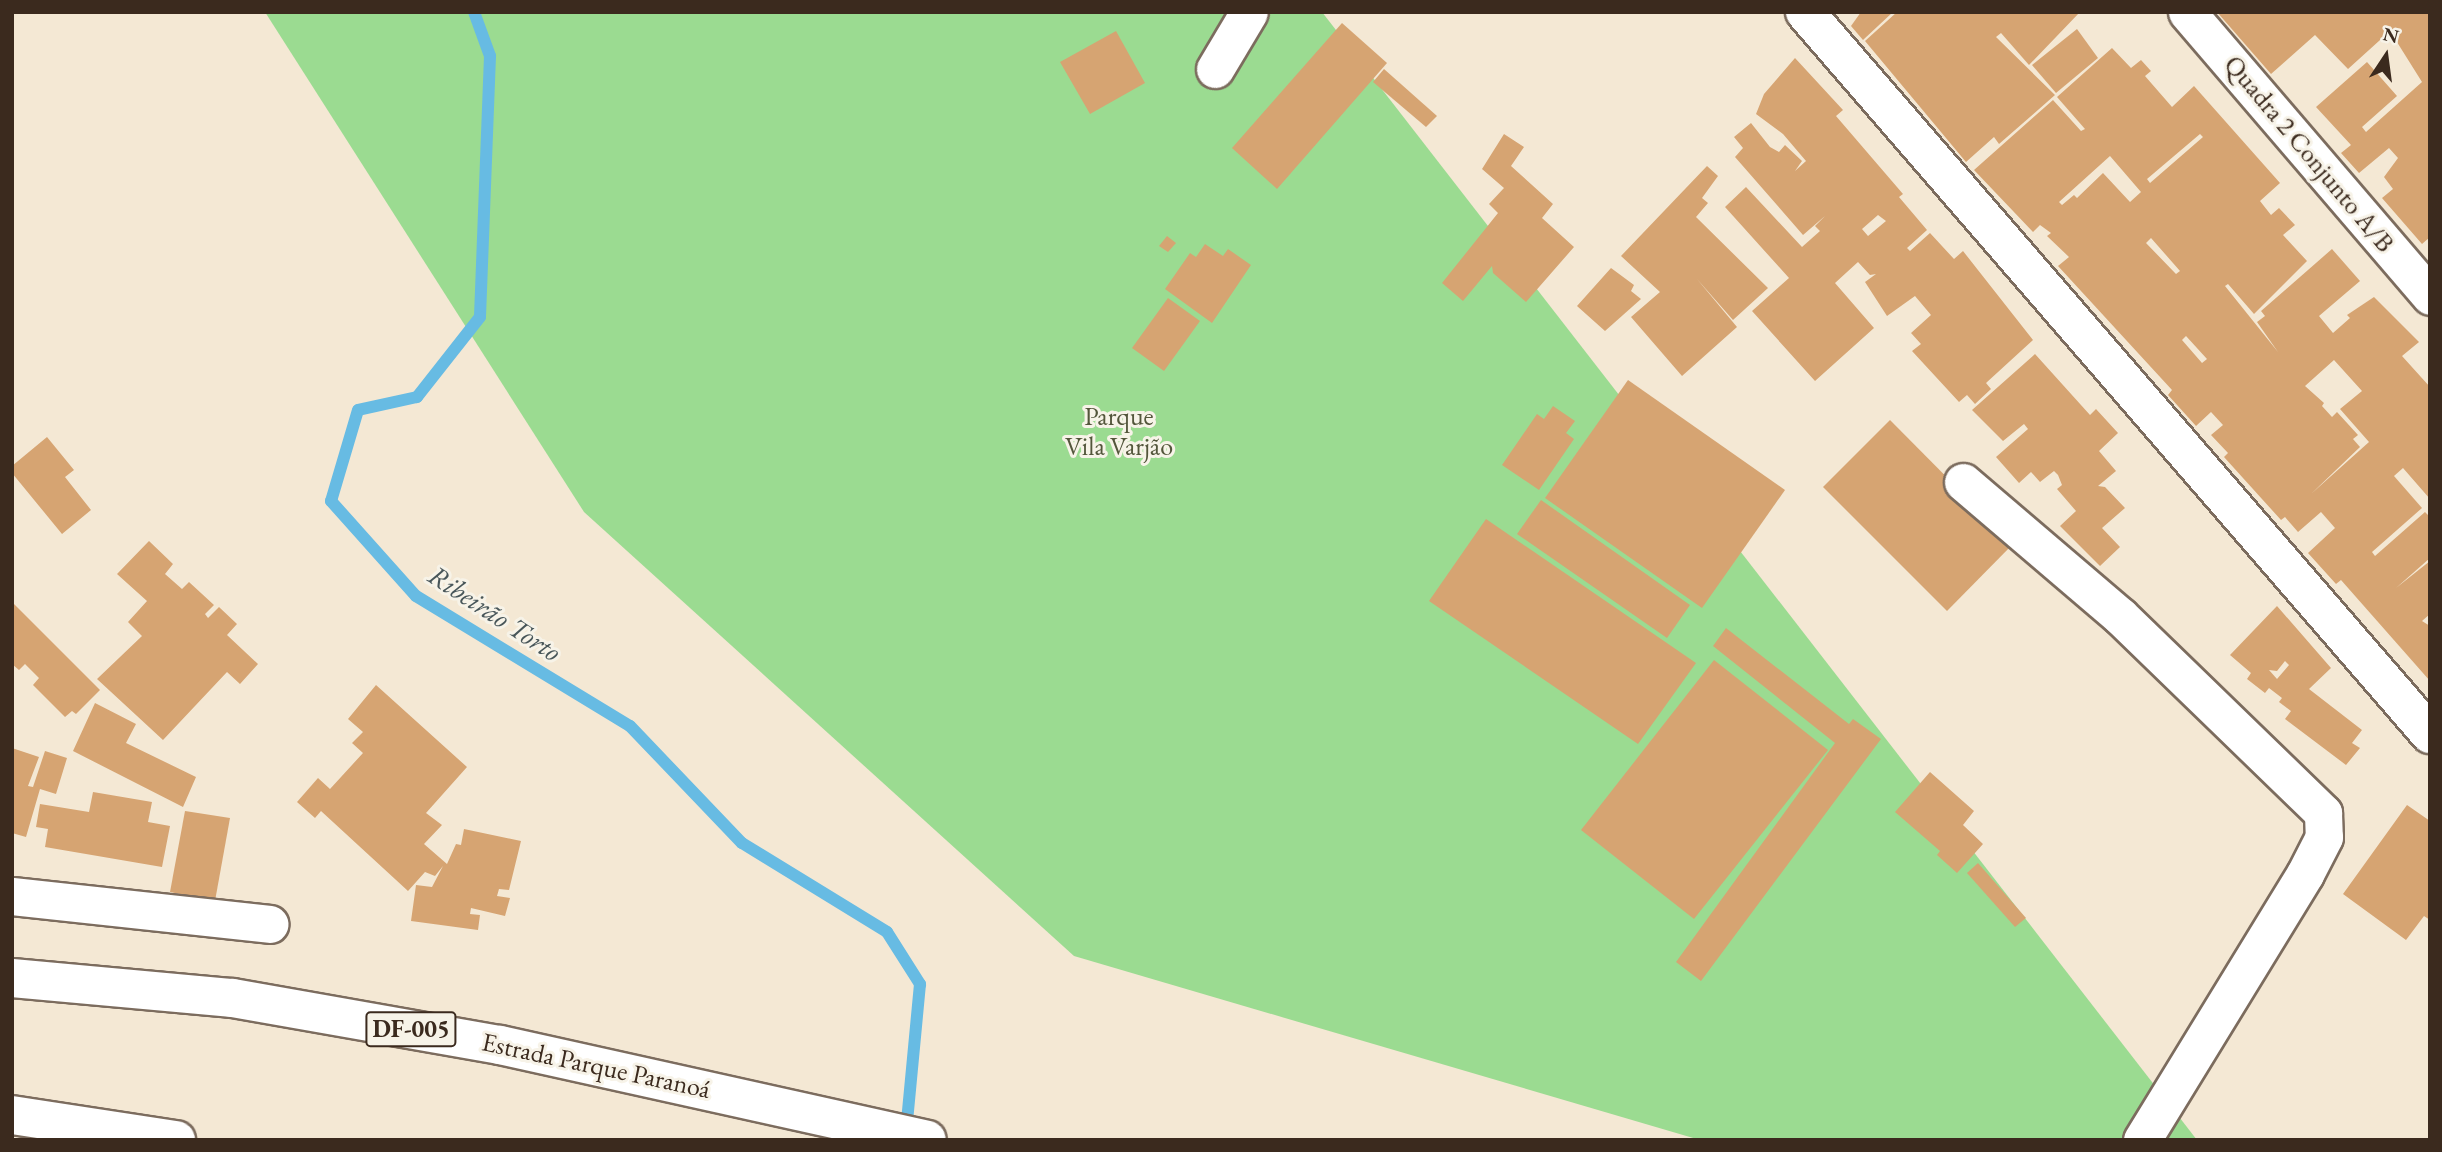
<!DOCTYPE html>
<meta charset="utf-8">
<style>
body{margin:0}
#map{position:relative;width:2442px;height:1152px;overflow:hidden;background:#f4e8d4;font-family:"EB Garamond",serif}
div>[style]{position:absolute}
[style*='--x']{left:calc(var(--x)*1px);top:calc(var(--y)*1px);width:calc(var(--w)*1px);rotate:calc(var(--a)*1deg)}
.green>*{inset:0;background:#9bdb91}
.stream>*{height:12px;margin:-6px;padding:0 6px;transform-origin:6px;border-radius:6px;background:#67bbe3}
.building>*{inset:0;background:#d6a472}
.roads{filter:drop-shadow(2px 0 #7c6c5e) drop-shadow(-2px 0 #7c6c5e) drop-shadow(0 2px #7c6c5e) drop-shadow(0 -2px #7c6c5e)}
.street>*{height:37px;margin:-18.5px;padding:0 18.5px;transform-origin:18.5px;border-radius:18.5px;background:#fff}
.secondary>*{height:38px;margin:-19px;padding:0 19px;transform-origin:19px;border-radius:19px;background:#fff}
.primary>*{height:38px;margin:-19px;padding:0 19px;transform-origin:19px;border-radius:19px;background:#fff}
span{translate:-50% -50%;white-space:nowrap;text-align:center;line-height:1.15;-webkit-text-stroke:6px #f7f3e8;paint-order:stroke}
.shield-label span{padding:2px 5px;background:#f7f3e8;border:2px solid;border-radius:5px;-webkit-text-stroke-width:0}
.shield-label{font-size:24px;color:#3b2a1e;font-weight:700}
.street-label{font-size:26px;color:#3b2a1e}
.park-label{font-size:26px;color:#53563b}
.water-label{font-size:28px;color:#485659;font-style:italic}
.frame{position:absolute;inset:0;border:14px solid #3b2a1e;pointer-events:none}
.north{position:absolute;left:2351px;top:21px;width:70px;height:70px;-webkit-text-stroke:5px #f7f3e8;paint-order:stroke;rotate:13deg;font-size:19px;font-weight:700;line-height:28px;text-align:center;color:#3b2a1e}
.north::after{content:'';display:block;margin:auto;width:24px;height:32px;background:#3b2a1e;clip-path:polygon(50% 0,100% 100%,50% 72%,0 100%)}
</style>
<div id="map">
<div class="green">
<i style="clip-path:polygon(265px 12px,1322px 12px,2197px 1140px,1700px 1140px,1074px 956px,584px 512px)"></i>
</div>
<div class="stream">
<i style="--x:474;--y:12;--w:47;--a:70"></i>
<i style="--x:490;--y:56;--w:261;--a:92.2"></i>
<i style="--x:480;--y:317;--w:102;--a:128.2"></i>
<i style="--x:417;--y:397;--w:60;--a:167.6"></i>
<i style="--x:358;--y:410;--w:95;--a:106.5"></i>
<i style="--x:331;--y:501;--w:127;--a:48.2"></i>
<i style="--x:416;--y:596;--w:250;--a:31.3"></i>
<i style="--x:630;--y:726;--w:162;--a:46.3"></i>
<i style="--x:742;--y:843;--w:170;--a:31.5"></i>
<i style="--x:887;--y:932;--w:62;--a:57.6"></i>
<i style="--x:920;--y:984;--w:149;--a:95.4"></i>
</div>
<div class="building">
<i style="clip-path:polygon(1861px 12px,1893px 12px,1863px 40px,1851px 26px)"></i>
<i style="clip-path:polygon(1897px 12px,2080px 12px,2029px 65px,2001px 33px,1996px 37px,2055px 95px,1999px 144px,1994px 137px,1966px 162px,1865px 41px)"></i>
<i style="clip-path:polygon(2217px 12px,2430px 12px,2430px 237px,2422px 244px,2382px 198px,2393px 189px,2384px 177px,2398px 158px,2389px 148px,2359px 173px,2341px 153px,2351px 145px,2316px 107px,2367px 62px,2397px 96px,2362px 127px,2366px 132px,2422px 82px,2390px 31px,2348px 69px,2315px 35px,2271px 74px)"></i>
<i style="clip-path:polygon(1342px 23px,1387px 63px,1277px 189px,1232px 148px)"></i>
<i style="clip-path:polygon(2077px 29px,2098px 58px,2056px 93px,2032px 65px)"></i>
<i style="clip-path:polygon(1116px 31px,1145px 83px,1090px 114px,1060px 62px)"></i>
<i style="clip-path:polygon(evenodd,2112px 48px,2131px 68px,2141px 60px,2151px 71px,2145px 76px,2172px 107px,2194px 86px,2280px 183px,2260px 201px,2271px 215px,2279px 208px,2295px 225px,2283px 235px,2307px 261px,2254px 314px,2228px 284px,2225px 286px,2278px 352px,2257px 322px,2265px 316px,2261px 311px,2332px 249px,2360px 281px,2319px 316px,2333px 333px,2350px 318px,2347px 315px,2374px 297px,2419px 342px,2402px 356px,2430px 387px,2430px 499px,2403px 468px,2394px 476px,2422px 508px,2372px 552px,2375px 556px,2425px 512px,2430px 517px,2430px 558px,2396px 588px,2430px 561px,2430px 614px,2422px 621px,2430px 626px,2430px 681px,2341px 580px,2336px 584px,2308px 553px,2335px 528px,2321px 512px,2298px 532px,2285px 517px,2281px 520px,2224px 457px,2228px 453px,2211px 435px,2223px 425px,2211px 412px,2196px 426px,2168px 395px,2172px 390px,2058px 266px,2069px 257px,2047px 236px,2051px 233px,2040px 225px,2033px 232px,1974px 170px,2053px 100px,2081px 131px,2085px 129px,2057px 97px,2112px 48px,2200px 134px,2203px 137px,2150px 183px,2147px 179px,2200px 134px,2112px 48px,2110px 156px,2141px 192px,2130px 202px,2103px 173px,2077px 198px,2074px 195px,2062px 205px,2059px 202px,2110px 156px,2112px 48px,2151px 238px,2180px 271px,2176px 274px,2146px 243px,2151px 238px,2112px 48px,2186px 336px,2207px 359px,2202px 363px,2182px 340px,2186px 336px,2112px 48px,2334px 360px,2362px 391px,2340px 409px,2369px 442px,2311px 494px,2360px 447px,2353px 439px,2358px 435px,2337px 412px,2332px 417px,2322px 406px,2324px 403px,2305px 386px,2334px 360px)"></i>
<i style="clip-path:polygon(evenodd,1795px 58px,1843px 110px,1836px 116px,1903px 194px,1899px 197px,1927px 230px,1907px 248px,1910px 251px,1930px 233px,1954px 259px,1963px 251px,2033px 340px,1986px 383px,1991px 389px,1975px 404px,1967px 395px,1959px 402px,1912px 351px,1921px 344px,1911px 333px,1931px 315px,1915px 296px,1887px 316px,1865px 282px,1876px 274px,1870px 275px,1858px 262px,1835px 283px,1874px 328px,1815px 381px,1752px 311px,1789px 278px,1725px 207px,1746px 187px,1802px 247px,1820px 231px,1815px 226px,1825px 216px,1803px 235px,1735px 157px,1743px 148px,1734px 137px,1751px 123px,1770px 147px,1779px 152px,1785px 145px,1802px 161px,1795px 171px,1806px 161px,1783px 134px,1756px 114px,1764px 94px,1795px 58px,1878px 215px,1886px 221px,1868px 236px,1862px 229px,1878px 215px)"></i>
<i style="clip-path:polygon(1384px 69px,1437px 116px,1426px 127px,1373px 82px)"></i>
<i style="clip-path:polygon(1504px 134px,1524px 147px,1511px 166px,1553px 204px,1542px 218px,1574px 247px,1526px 302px,1493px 273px,1492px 266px,1463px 301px,1442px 283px,1498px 213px,1489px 204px,1504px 188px,1482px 169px)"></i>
<i style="clip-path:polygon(1707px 166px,1718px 176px,1702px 198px,1708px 203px,1696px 217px,1768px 288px,1733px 320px,1697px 279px,1737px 327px,1682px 376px,1631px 317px,1660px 292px,1621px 256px)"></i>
<i style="clip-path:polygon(1167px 236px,1176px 243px,1168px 252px,1159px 246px)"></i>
<i style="clip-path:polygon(1205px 244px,1223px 256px,1228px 249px,1251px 265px,1212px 323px,1165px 289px,1190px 253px,1196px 257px)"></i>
<i style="clip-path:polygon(1611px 268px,1634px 285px,1631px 291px,1641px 299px,1605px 331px,1577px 306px)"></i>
<i style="clip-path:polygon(1168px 298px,1200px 321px,1164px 371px,1132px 348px)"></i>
<i style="clip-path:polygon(2035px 354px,2090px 415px,2096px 409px,2118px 433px,2099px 451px,2116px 471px,2098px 486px,2105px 487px,2125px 508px,2102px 528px,2120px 547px,2100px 566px,2060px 526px,2076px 511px,2057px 489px,2062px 485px,2058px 475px,2054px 471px,2040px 482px,2031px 472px,2019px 483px,1996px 457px,2028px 429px,2024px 424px,2003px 441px,1972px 410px)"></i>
<i style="clip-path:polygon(1628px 380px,1785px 490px,1702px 608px,1545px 498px)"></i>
<i style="clip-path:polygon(1553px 406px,1575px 421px,1566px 433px,1574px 439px,1539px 490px,1502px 465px,1537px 414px,1544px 419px)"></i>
<i style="clip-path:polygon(1890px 420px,2013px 544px,1947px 611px,1823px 487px)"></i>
<i style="clip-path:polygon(47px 437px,74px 470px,65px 477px,91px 510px,62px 534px,12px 473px,12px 466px)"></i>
<i style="clip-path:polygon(1541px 500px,1690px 605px,1667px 638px,1517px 534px)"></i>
<i style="clip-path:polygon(1486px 519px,1696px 663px,1638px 744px,1429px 601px)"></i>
<i style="clip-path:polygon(149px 541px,173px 564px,165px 574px,182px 589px,189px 582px,214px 605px,205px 614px,208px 618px,219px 607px,237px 624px,227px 635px,258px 664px,240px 684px,227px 672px,163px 740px,97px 679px,142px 636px,128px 622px,147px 601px,117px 574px)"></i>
<i style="clip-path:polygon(12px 602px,100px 690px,76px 714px,72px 711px,65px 717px,33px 685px,39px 678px,25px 664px,19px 670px,12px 664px)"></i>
<i style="clip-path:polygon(evenodd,2277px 606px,2331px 668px,2309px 689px,2362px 730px,2352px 743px,2360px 748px,2346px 765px,2285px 719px,2291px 711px,2279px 702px,2282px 698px,2269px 688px,2265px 693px,2247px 679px,2251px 673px,2230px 655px,2277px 606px,2285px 661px,2289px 665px,2277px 679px,2269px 670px,2277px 671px,2285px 661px)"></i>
<i style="clip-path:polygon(1726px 628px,1849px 724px,1853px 719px,1881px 739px,1701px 981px,1676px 962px,1835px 743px,1713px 646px)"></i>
<i style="clip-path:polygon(1714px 660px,1828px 750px,1694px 919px,1581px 830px)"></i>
<i style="clip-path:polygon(376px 685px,467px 767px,426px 813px,442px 825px,424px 844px,447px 864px,456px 844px,461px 845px,464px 829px,521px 841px,509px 890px,499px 889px,497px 896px,510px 898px,505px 916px,471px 908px,470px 914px,480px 915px,478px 930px,411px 921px,416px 885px,432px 887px,443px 866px,435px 876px,425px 872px,408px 891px,321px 811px,315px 818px,297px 802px,318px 778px,330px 789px,363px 753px,352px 743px,363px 732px,348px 719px)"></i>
<i style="clip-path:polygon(95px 703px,136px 724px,126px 743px,196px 777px,183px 807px,73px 751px)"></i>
<i style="clip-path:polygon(12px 748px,39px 757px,28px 786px,33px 787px,45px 751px,67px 758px,56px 794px,40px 789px,26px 837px,12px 833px)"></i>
<i style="clip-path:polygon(1930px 772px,1974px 811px,1963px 825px,1983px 844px,1957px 873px,1937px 855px,1940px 851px,1895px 812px)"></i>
<i style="clip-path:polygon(93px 792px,152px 802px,148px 822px,170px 826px,162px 867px,45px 847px,48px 829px,36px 827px,40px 804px,89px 812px)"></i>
<i style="clip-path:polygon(2407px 805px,2430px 821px,2430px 920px,2424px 916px,2406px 940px,2343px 894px)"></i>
<i style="clip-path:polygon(185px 811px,230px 818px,215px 901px,170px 892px)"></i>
<i style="clip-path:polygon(1978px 863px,2026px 918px,2015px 927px,1967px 873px)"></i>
</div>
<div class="roads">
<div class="street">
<i style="--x:2187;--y:12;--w:374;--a:49.4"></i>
<i style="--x:1215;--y:69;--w:66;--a:-59.2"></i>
<i style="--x:1963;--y:482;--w:206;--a:40.5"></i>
<i style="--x:2120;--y:616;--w:283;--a:44.1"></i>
<i style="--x:2323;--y:813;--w:24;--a:88"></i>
<i style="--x:2324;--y:837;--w:42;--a:117.2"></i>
<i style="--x:2305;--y:874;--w:312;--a:121.5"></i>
<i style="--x:12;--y:896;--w:259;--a:6.2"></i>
</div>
<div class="secondary">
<i style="--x:1805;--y:12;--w:955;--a:49.12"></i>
</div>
<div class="primary">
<i style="--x:12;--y:978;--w:222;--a:5.2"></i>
<i style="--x:233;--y:998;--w:271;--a:10"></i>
<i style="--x:500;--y:1045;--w:437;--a:12.5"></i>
<i style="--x:12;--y:1115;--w:166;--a:8.7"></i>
</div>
</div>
<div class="shield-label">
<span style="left:411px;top:1029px">DF-005</span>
</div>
<div class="street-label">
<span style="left:2309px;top:154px;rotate:50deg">Quadra 2 Conjunto A/B</span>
<span style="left:596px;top:1066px;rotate:12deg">Estrada Parque Paranoá</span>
</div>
<div class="park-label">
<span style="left:1119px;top:432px">Parque<br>Vila Varjão</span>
</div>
<div class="water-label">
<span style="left:495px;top:613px;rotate:33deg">Ribeirão Torto</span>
</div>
<div class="frame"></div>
<div class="north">N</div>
</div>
